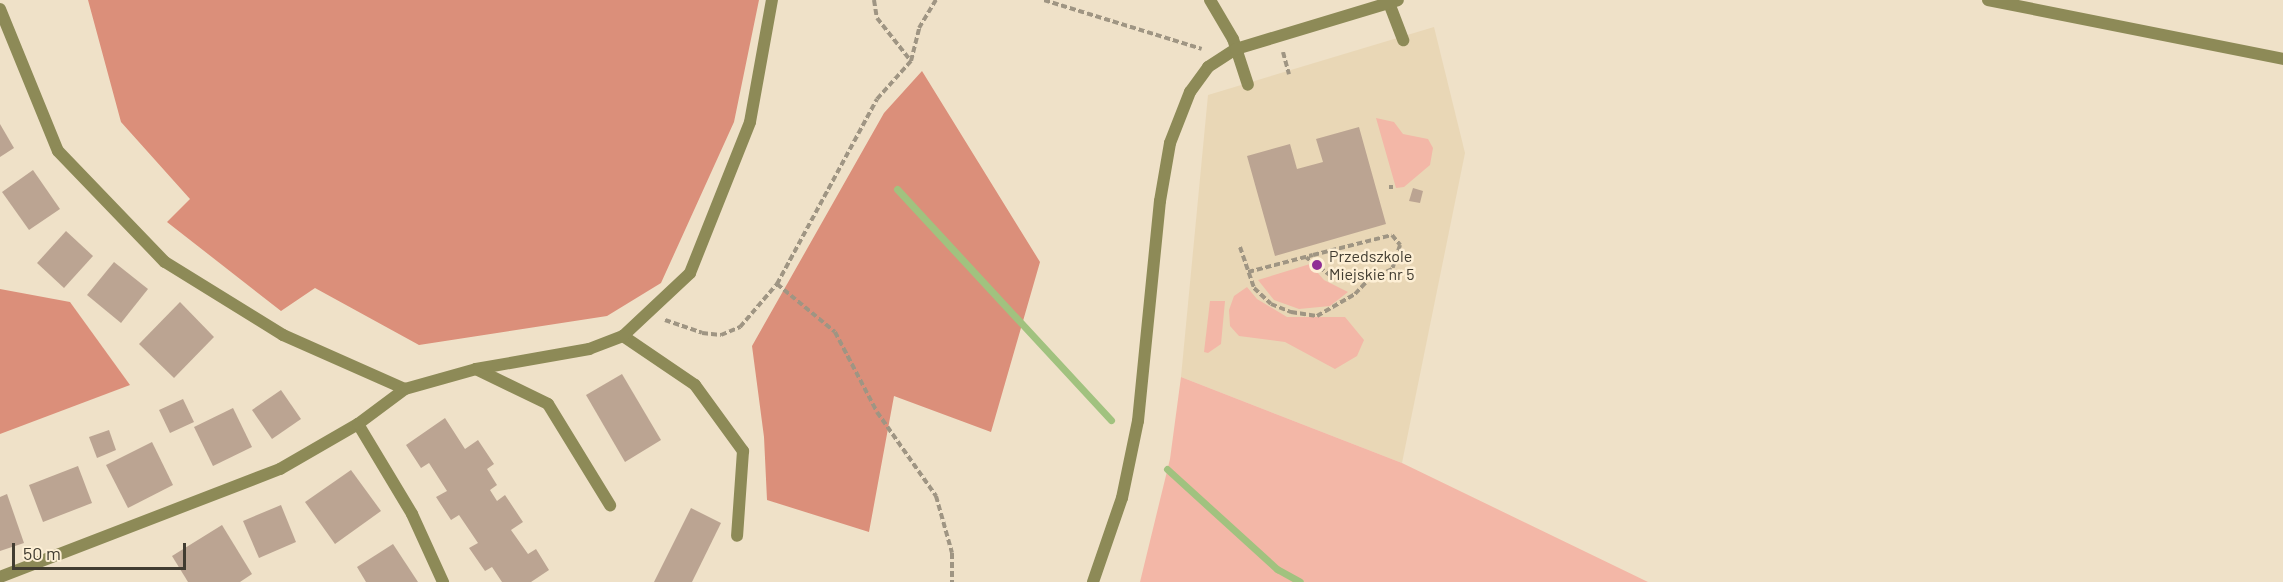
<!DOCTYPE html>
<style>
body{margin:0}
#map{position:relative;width:2283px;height:582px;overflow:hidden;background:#efe1c8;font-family:Barlow,sans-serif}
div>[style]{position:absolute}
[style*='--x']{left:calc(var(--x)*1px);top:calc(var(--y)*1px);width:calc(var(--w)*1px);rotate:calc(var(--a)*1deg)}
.built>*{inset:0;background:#e9d7b6}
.green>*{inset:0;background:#f3b7a7}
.forest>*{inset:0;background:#db8f7a}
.stream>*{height:7px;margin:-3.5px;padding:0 3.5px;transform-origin:3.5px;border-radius:3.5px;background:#a1c27f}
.building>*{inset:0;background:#bba492}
.path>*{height:4px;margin-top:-2px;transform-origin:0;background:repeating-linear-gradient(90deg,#9f9583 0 6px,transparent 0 9px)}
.service>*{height:12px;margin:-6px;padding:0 6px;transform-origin:6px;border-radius:6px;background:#8d8a57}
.minor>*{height:12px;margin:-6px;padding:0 6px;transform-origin:6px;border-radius:6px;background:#8d8a57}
.dots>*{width:16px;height:16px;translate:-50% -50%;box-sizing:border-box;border:3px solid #fdefd5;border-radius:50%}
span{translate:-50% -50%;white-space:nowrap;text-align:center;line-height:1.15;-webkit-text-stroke:5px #fdefd5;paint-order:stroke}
.poi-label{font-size:16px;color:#413c31}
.left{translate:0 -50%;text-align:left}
.scale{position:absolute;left:12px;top:543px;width:174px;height:27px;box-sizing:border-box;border:3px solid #413c31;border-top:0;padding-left:8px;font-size:18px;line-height:21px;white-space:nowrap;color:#413c31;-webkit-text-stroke:4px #fdefd5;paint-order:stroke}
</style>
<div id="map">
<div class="built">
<i style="clip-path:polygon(1434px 27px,1465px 153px,1402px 463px,1181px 377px,1208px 95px)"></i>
</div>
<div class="green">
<i style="clip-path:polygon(1376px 118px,1394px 122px,1403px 134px,1428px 139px,1433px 148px,1430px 165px,1404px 187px,1396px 188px)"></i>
<i style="clip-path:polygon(1310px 264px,1324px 280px,1348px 292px,1330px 306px,1299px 309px,1274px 300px,1258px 280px)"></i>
<i style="clip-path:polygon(1247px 287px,1257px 299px,1287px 317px,1345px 317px,1364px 340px,1357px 356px,1335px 369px,1285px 342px,1239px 336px,1230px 326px,1229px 310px,1234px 296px)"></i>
<i style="clip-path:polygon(1210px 301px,1225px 301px,1221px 344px,1208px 353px,1204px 352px)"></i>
<i style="clip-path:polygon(1181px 377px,1402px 463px,1648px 582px,1140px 582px,1170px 459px)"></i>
</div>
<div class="forest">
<i style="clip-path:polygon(88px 0,759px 0,734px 122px,661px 283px,607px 316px,419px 345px,315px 288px,281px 311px,167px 222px,190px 199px,121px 122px)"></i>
<i style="clip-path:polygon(922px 71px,1040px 262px,991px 432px,894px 396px,869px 532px,767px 500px,764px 437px,752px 346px,884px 113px)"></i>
<i style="clip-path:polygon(0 289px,70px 302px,130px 385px,0 434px)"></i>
</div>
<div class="stream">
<i style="--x:897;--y:189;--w:315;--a:47.2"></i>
<i style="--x:1167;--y:469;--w:149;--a:42.3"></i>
<i style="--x:1277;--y:569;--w:26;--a:29"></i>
</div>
<div class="building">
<i style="clip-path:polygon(0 124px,14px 148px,0 157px)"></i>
<i style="clip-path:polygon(1359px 127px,1386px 224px,1275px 256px,1247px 156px,1290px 144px,1297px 169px,1323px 162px,1316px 139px)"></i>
<i style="clip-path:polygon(33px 170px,60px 209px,29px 230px,2px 192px)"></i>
<i style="clip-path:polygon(1413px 188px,1423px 191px,1420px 203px,1409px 201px)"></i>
<i style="clip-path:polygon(66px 231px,93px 256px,64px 288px,37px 263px)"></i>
<i style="clip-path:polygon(114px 262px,148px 289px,121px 323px,87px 295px)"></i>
<i style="clip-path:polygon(180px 302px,214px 337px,174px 378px,139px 344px)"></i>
<i style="clip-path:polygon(622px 374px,661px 440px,625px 462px,586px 395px)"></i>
<i style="clip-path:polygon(281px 390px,301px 419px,272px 439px,252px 410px)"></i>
<i style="clip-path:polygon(183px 399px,194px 422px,170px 433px,159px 410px)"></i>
<i style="clip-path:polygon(233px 408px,252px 447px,213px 466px,194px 427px)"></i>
<i style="clip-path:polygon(445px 418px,465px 449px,478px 440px,494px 464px,487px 469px,497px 485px,490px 490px,497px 501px,505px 495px,523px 522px,511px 530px,528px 554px,536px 549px,549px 570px,531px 582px,502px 582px,492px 567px,485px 571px,469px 548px,478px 543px,459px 515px,451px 520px,436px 497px,447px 491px,429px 463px,421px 468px,406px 445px)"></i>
<i style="clip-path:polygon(109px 430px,116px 450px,97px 458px,89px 437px)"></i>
<i style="clip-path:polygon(152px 442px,173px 485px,128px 508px,106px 465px)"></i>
<i style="clip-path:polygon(78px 466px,92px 503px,43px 522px,29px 485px)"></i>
<i style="clip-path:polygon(351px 470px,381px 511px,335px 544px,305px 502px)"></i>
<i style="clip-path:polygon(7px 494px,24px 543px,0 551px,0 497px)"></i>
<i style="clip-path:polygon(281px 505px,296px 542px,259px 558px,243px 521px)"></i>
<i style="clip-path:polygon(691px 508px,721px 523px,692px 582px,654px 582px)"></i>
<i style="clip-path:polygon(222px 525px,252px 574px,240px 582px,188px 582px,172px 556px)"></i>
<i style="clip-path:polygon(393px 544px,418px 582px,366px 582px,357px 567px)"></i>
</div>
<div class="path">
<i style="--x:874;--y:0;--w:18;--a:81"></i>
<i style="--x:877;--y:18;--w:55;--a:51.7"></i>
<i style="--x:1044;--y:0;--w:165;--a:17.2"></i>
<i style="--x:1283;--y:52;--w:23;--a:75"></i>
<i style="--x:1389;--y:187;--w:4;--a:0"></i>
<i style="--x:1240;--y:247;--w:43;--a:71.1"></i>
<i style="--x:1254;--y:288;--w:23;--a:43"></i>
<i style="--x:1271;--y:304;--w:22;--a:22"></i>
<i style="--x:1291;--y:312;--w:26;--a:9"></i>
<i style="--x:1317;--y:316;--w:44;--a:-30.1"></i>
<i style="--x:1355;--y:294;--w:18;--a:-47"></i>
<i style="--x:1248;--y:272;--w:67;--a:-14.7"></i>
<i style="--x:1313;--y:255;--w:81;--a:-14.2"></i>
<i style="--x:1392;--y:235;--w:13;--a:51"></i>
<i style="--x:1400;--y:245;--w:25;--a:108"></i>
<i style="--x:1392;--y:269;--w:26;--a:155"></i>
<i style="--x:1368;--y:280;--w:37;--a:-174"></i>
<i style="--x:1331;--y:276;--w:31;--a:-143"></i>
<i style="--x:777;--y:284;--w:75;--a:39.6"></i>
<i style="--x:835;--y:332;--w:90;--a:62.3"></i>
<i style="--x:877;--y:412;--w:103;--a:54.9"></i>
<i style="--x:936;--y:496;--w:59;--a:74.3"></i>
<i style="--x:952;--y:553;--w:29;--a:90"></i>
<i style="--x:665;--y:320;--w:39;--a:19"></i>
<i style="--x:702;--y:333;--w:19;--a:6"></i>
<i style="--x:721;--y:335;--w:21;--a:-23"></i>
<i style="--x:740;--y:327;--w:57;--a:-49.3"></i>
<i style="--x:777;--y:284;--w:210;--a:-61.6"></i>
<i style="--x:877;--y:99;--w:51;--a:-48.2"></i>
<i style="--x:911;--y:61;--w:34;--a:-76"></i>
<i style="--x:919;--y:28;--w:33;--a:-59"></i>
</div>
<div class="service">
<i style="--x:1210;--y:0;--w:45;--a:59.5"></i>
<i style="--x:1233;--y:39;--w:48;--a:71.9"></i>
<i style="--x:1988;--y:0;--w:301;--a:11.3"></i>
<i style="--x:1389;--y:3;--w:40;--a:69"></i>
</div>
<div class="minor">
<i style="--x:0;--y:9;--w:153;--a:67.8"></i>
<i style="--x:58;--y:151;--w:154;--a:46.1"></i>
<i style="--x:165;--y:262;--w:139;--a:31.7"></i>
<i style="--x:283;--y:335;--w:133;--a:23.9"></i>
<i style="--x:623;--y:336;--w:87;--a:34.2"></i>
<i style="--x:695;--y:385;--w:82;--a:54"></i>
<i style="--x:743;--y:451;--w:85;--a:94"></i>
<i style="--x:476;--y:369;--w:80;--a:25.9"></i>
<i style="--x:548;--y:404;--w:119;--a:58.5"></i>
<i style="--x:358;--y:424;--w:105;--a:59"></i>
<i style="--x:412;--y:514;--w:75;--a:65.5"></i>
<i style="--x:0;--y:577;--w:300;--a:-21.1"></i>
<i style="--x:280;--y:469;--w:90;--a:-30"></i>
<i style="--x:358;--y:424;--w:59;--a:-36.7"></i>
<i style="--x:405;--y:389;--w:74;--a:-15.7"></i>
<i style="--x:476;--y:369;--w:115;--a:-10"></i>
<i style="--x:589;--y:349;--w:36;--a:-21"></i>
<i style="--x:623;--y:336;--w:92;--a:-43.2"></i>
<i style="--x:690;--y:273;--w:162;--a:-68.3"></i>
<i style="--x:750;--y:122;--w:124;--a:-79.8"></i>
<i style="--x:1093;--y:582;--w:89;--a:-71"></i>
<i style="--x:1122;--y:498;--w:79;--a:-78.3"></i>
<i style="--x:1138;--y:421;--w:221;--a:-84.3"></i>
<i style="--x:1160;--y:201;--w:59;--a:-80.2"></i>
<i style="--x:1170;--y:143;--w:55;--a:-68.6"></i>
<i style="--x:1190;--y:92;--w:31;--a:-54"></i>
<i style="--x:1208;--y:67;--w:33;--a:-33"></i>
<i style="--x:1236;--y:49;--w:169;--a:-16.8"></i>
</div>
<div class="dots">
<i style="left:1317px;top:265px;background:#902e95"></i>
</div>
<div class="poi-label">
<span class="left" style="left:1329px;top:265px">Przedszkole<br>Miejskie nr 5</span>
</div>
<div class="scale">50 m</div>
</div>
